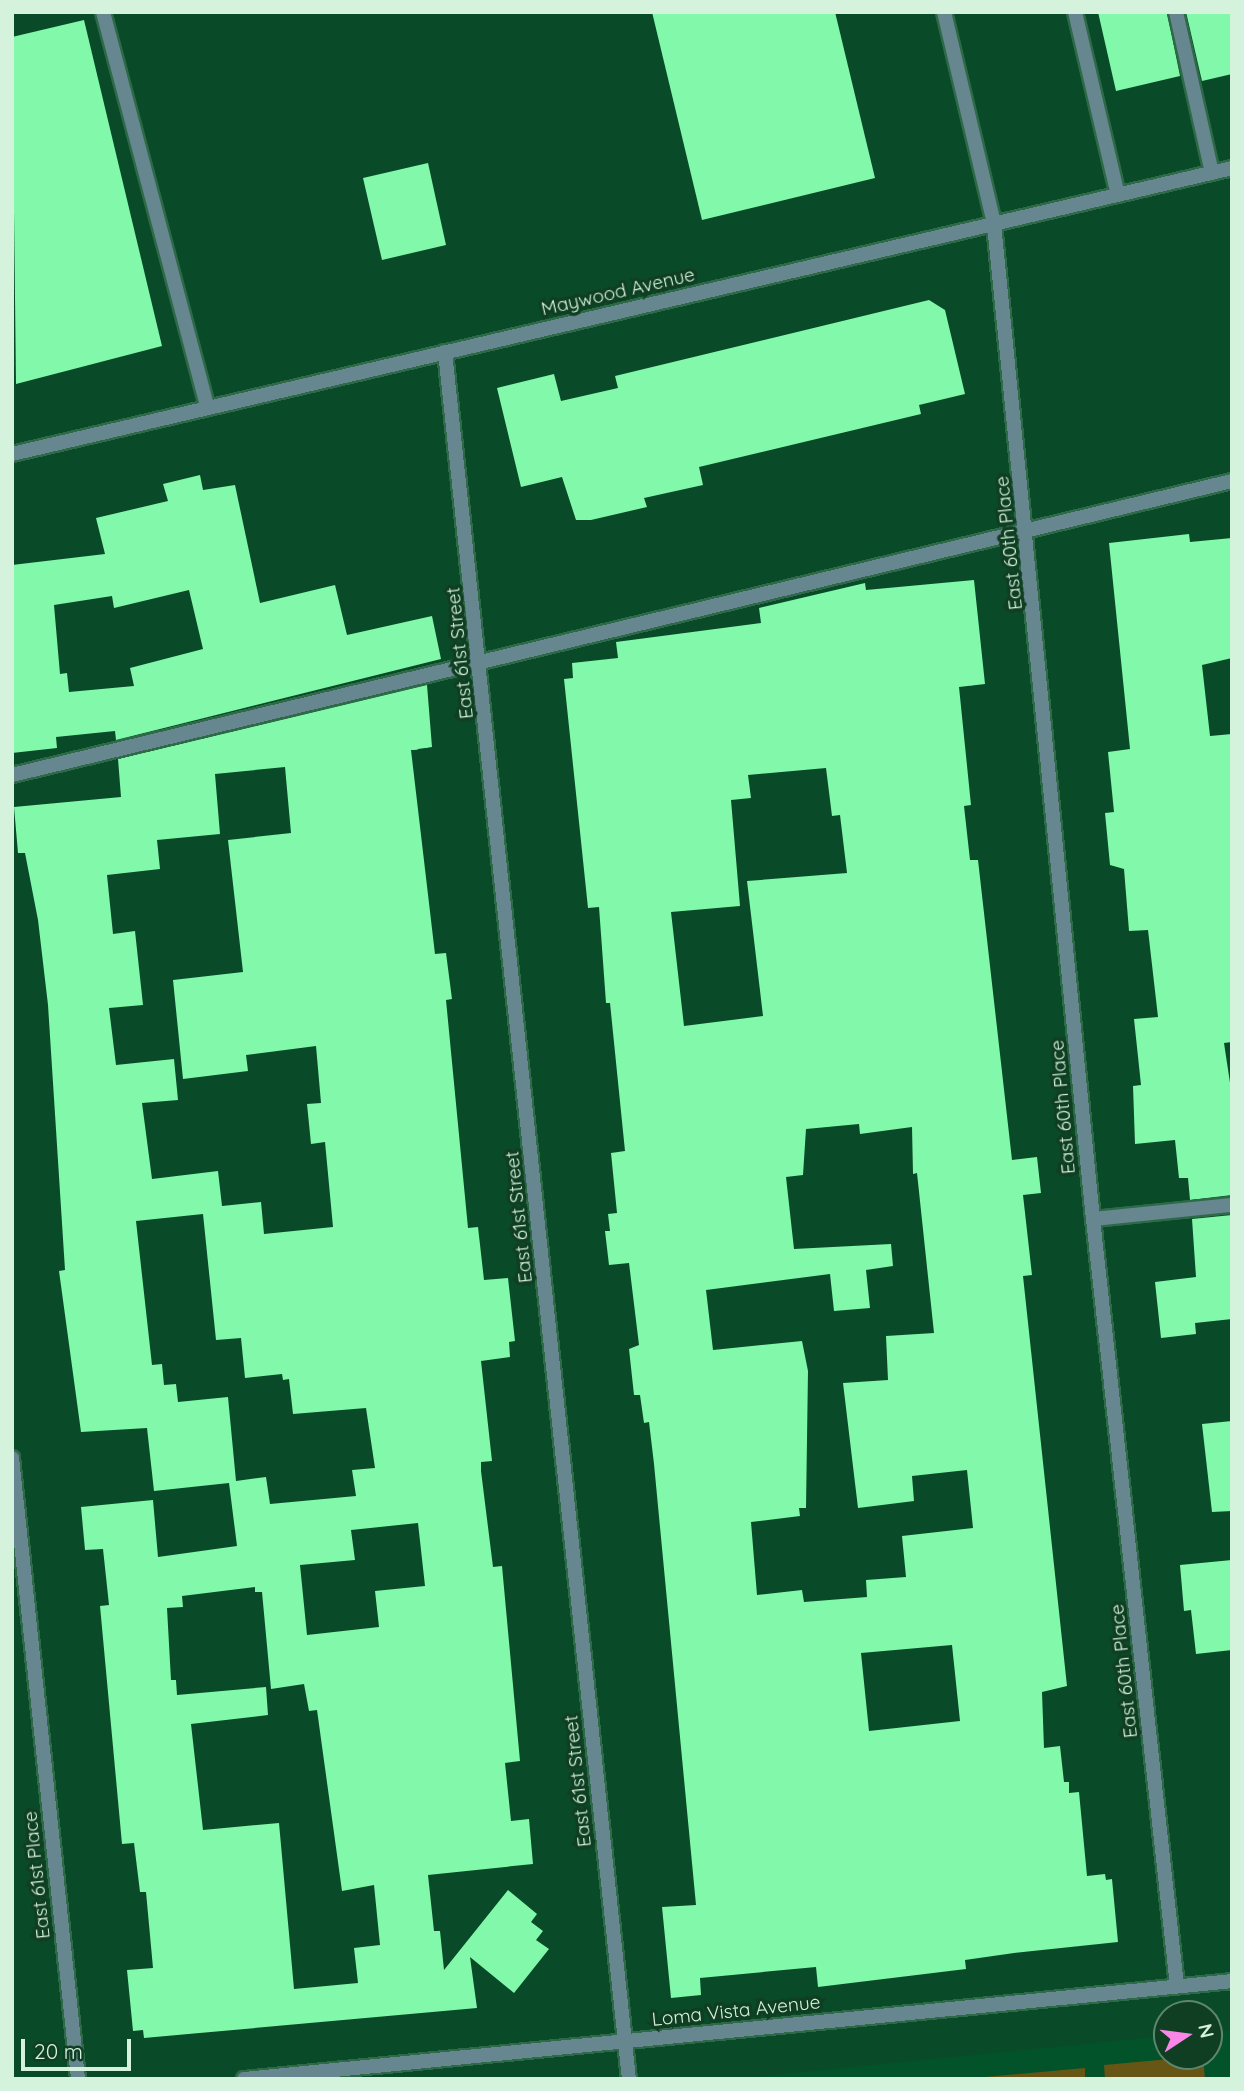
<!DOCTYPE html>
<style>
body{margin:0}
#map{position:relative;width:1244px;height:2091px;overflow:hidden;background:#094b28;font-family:Quicksand,sans-serif}
div>[style]{position:absolute}
[style*='--x']{left:calc(var(--x)*1px);top:calc(var(--y)*1px);width:calc(var(--w)*1px);rotate:calc(var(--a)*1deg)}
.built>*{inset:0;background:#03532a}
.green>*{inset:0;background:#665515}
.building>*{inset:0;background:#81f8aa}
.roads{filter:drop-shadow(2px 0 #2e6948) drop-shadow(-2px 0 #2e6948) drop-shadow(0 2px #2e6948) drop-shadow(0 -2px #2e6948)}
.service>*{height:14px;margin:-7px;padding:0 7px;transform-origin:7px;border-radius:7px;background:#66878f}
.minor>*{height:14px;margin:-7px;padding:0 7px;transform-origin:7px;border-radius:7px;background:#66878f}
.tertiary>*{height:14px;margin:-7px;padding:0 7px;transform-origin:7px;border-radius:7px;background:#66878f}
span{translate:-50% -50%;white-space:nowrap;text-align:center;line-height:1.15;-webkit-text-stroke:7px #103e23;paint-order:stroke}
.street-label{font-size:19px;color:#d4f2dc}
.frame{position:absolute;inset:0;border:14px solid #d4f2dc;pointer-events:none}
.north{position:absolute;left:1153px;top:2000px;width:70px;height:70px;box-sizing:border-box;background:#103e23;border:2px solid #5e866d;border-radius:50%;rotate:77deg;font-size:19px;font-weight:700;line-height:28px;text-align:center;color:#d4f2dc}
.north::after{content:'';display:block;margin:auto;width:24px;height:32px;background:#fa87e7;clip-path:polygon(50% 0,100% 100%,50% 72%,0 100%)}
.scale{position:absolute;left:21px;top:2039px;width:110px;height:32px;box-sizing:border-box;border:4px solid #d4f2dc;border-top:0;padding-left:9px;font-size:21px;line-height:24px;white-space:nowrap;color:#d4f2dc;-webkit-text-stroke:5px #103e23;paint-order:stroke}
</style>
<div id="map">
<div class="built">
<i style="clip-path:polygon(1232px 2030px,1232px 2079px,735px 2079px,1167px 2036px,1167px 2056px,1209px 2056px,1209px 2032px)"></i>
</div>
<div class="green">
<i style="clip-path:polygon(1203px 2056px,1205px 2079px,1105px 2079px,1104px 2065px)"></i>
<i style="clip-path:polygon(1085px 2068px,1085px 2079px,985px 2079px,985px 2077px)"></i>
</div>
<div class="building">
<i style="clip-path:polygon(652px 12px,835px 12px,875px 178px,702px 220px)"></i>
<i style="clip-path:polygon(1098px 12px,1167px 12px,1180px 76px,1116px 91px)"></i>
<i style="clip-path:polygon(1186px 12px,1232px 12px,1232px 74px,1202px 81px)"></i>
<i style="clip-path:polygon(84px 20px,162px 346px,16px 384px,12px 37px)"></i>
<i style="clip-path:polygon(428px 163px,446px 245px,382px 260px,363px 178px)"></i>
<i style="clip-path:polygon(929px 300px,945px 310px,965px 394px,919px 405px,921px 414px,699px 467px,703px 485px,644px 498px,647px 507px,591px 520px,576px 520px,562px 477px,521px 487px,497px 388px,554px 374px,561px 401px,618px 388px,615px 376px)"></i>
<i style="clip-path:polygon(evenodd,200px 475px,203px 490px,235px 485px,260px 603px,335px 585px,347px 635px,432px 616px,441px 659px,116px 740px,115px 731px,56px 737px,57px 748px,12px 753px,12px 565px,105px 554px,96px 518px,168px 501px,163px 484px,200px 475px,189px 590px,203px 649px,130px 668px,134px 686px,69px 692px,67px 673px,60px 674px,54px 605px,112px 596px,114px 608px,189px 590px)"></i>
<i style="clip-path:polygon(1189px 534px,1190px 542px,1232px 538px,1232px 658px,1202px 665px,1210px 736px,1232px 734px,1232px 1042px,1224px 1043px,1232px 1096px,1232px 1195px,1190px 1200px,1188px 1178px,1179px 1178px,1175px 1140px,1135px 1144px,1133px 1086px,1141px 1085px,1134px 1019px,1158px 1017px,1148px 930px,1129px 931px,1124px 869px,1110px 865px,1105px 813px,1114px 812px,1108px 752px,1130px 749px,1109px 543px)"></i>
<i style="clip-path:polygon(evenodd,974px 580px,985px 684px,959px 687px,971px 805px,964px 806px,970px 860px,978px 860px,1012px 1160px,1037px 1157px,1041px 1193px,1023px 1195px,1032px 1275px,1023px 1276px,1067px 1686px,1042px 1692px,1044px 1748px,1060px 1746px,1064px 1782px,1069px 1782px,1069px 1793px,1079px 1792px,1087px 1876px,1105px 1874px,1106px 1880px,1112px 1879px,1118px 1942px,1014px 1953px,965px 1960px,966px 1969px,818px 1987px,816px 1967px,700px 1978px,701px 1995px,671px 1998px,662px 1907px,696px 1905px,654px 1464px,649px 1422px,644px 1423px,640px 1395px,634px 1395px,629px 1349px,639px 1345px,629px 1263px,609px 1265px,605px 1231px,610px 1231px,608px 1214px,617px 1213px,611px 1153px,625px 1151px,610px 1003px,606px 1003px,599px 907px,588px 908px,564px 679px,573px 678px,572px 663px,618px 658px,616px 642px,761px 623px,759px 608px,865px 583px,866px 590px,974px 580px,826px 768px,832px 816px,840px 815px,847px 873px,747px 881px,763px 1016px,684px 1026px,671px 912px,740px 906px,731px 800px,751px 798px,748px 775px,826px 768px,974px 580px,859px 1124px,860px 1134px,912px 1127px,913px 1174px,917px 1173px,934px 1333px,886px 1336px,888px 1380px,843px 1383px,858px 1508px,914px 1501px,912px 1476px,967px 1470px,973px 1528px,902px 1536px,906px 1577px,866px 1580px,867px 1597px,804px 1602px,802px 1590px,757px 1595px,751px 1522px,800px 1516px,799px 1508px,806px 1508px,808px 1371px,802px 1341px,713px 1350px,706px 1290px,830px 1274px,834px 1311px,870px 1308px,866px 1270px,893px 1266px,891px 1244px,794px 1249px,786px 1177px,803px 1175px,806px 1129px,859px 1124px,974px 580px,952px 1645px,960px 1721px,869px 1731px,861px 1653px,952px 1645px)"></i>
<i style="clip-path:polygon(evenodd,427px 685px,432px 747px,411px 750px,435px 954px,446px 953px,452px 999px,446px 1000px,468px 1228px,478px 1227px,484px 1280px,508px 1278px,515px 1341px,509px 1342px,510px 1357px,481px 1361px,492px 1461px,481px 1462px,481px 1471px,493px 1567px,502px 1566px,520px 1761px,505px 1763px,511px 1821px,529px 1819px,533px 1864px,428px 1875px,434px 1931px,440px 1931px,444px 1970px,508px 1890px,537px 1914px,531px 1922px,543px 1931px,536px 1940px,549px 1949px,514px 1993px,470px 1957px,477px 2008px,144px 2038px,143px 2030px,133px 2031px,127px 1970px,153px 1968px,146px 1892px,140px 1892px,134px 1843px,122px 1844px,100px 1606px,109px 1605px,103px 1549px,85px 1550px,81px 1507px,153px 1500px,158px 1557px,237px 1546px,229px 1483px,154px 1491px,147px 1428px,81px 1432px,59px 1271px,65px 1270px,48px 1005px,38px 920px,25px 853px,18px 853px,14px 807px,121px 797px,118px 759px,427px 685px,285px 767px,291px 833px,228px 840px,243px 972px,173px 980px,183px 1079px,248px 1071px,246px 1055px,316px 1046px,321px 1103px,307px 1104px,311px 1144px,325px 1142px,333px 1227px,264px 1234px,261px 1202px,222px 1206px,218px 1171px,152px 1179px,142px 1103px,178px 1100px,174px 1059px,116px 1065px,109px 1008px,143px 1005px,135px 931px,113px 934px,107px 875px,160px 869px,157px 840px,220px 834px,215px 774px,285px 767px,427px 685px,203px 1214px,216px 1340px,241px 1338px,245px 1378px,282px 1374px,283px 1380px,289px 1379px,293px 1414px,366px 1408px,375px 1468px,352px 1470px,356px 1496px,270px 1504px,266px 1477px,236px 1481px,228px 1397px,178px 1402px,176px 1384px,164px 1385px,162px 1364px,152px 1365px,136px 1221px,203px 1214px,427px 685px,418px 1523px,425px 1586px,375px 1591px,379px 1627px,307px 1635px,300px 1565px,355px 1560px,351px 1530px,418px 1523px,427px 685px,255px 1587px,255px 1592px,262px 1592px,271px 1689px,304px 1684px,309px 1711px,317px 1710px,342px 1891px,374px 1885px,380px 1945px,354px 1948px,358px 1983px,294px 1989px,279px 1823px,203px 1830px,191px 1724px,268px 1715px,266px 1687px,177px 1695px,176px 1680px,171px 1680px,167px 1608px,183px 1607px,182px 1596px,255px 1587px)"></i>
<i style="clip-path:polygon(1232px 1215px,1232px 1319px,1195px 1323px,1196px 1334px,1161px 1338px,1155px 1282px,1196px 1277px,1192px 1219px)"></i>
<i style="clip-path:polygon(1232px 1421px,1232px 1511px,1212px 1512px,1202px 1424px)"></i>
<i style="clip-path:polygon(1232px 1560px,1232px 1650px,1196px 1654px,1191px 1610px,1184px 1611px,1180px 1565px)"></i>
</div>
<div class="roads">
<div class="service">
<i style="--x:103;--y:12;--w:408;--a:75.2"></i>
<i style="--x:944;--y:12;--w:218;--a:76.7"></i>
<i style="--x:1075;--y:12;--w:188;--a:76.8"></i>
<i style="--x:1176;--y:12;--w:165;--a:77.4"></i>
<i style="--x:12;--y:775;--w:1255;--a:-13.55"></i>
<i style="--x:1093;--y:1219;--w:140;--a:-5.8"></i>
</div>
<div class="minor">
<i style="--x:994;--y:224;--w:1000;--a:84.32"></i>
<i style="--x:1093;--y:1219;--w:772;--a:83.75"></i>
<i style="--x:445;--y:352;--w:1737;--a:83.92"></i>
<i style="--x:12;--y:1458;--w:624;--a:83.93"></i>
<i style="--x:244;--y:2079;--w:993;--a:-5.66"></i>
</div>
<div class="tertiary">
<i style="--x:12;--y:454;--w:1253;--a:-13.19"></i>
</div>
</div>
<div class="street-label">
<span style="left:618px;top:292px;rotate:-13deg">Maywood Avenue</span>
<span style="left:1009px;top:543px;rotate:-96deg">East 60th Place</span>
<span style="left:460px;top:653px;rotate:-96deg">East 61st Street</span>
<span style="left:1063px;top:1107px;rotate:-95deg">East 60th Place</span>
<span style="left:519px;top:1217px;rotate:-96deg">East 61st Street</span>
<span style="left:1124px;top:1671px;rotate:-96deg">East 60th Place</span>
<span style="left:578px;top:1781px;rotate:-96deg">East 61st Street</span>
<span style="left:37px;top:1875px;rotate:-96deg">East 61st Place</span>
<span style="left:736px;top:2011px;rotate:-6deg">Loma Vista Avenue</span>
</div>
<div class="frame"></div>
<div class="north">N</div>
<div class="scale">20 m</div>
</div>
